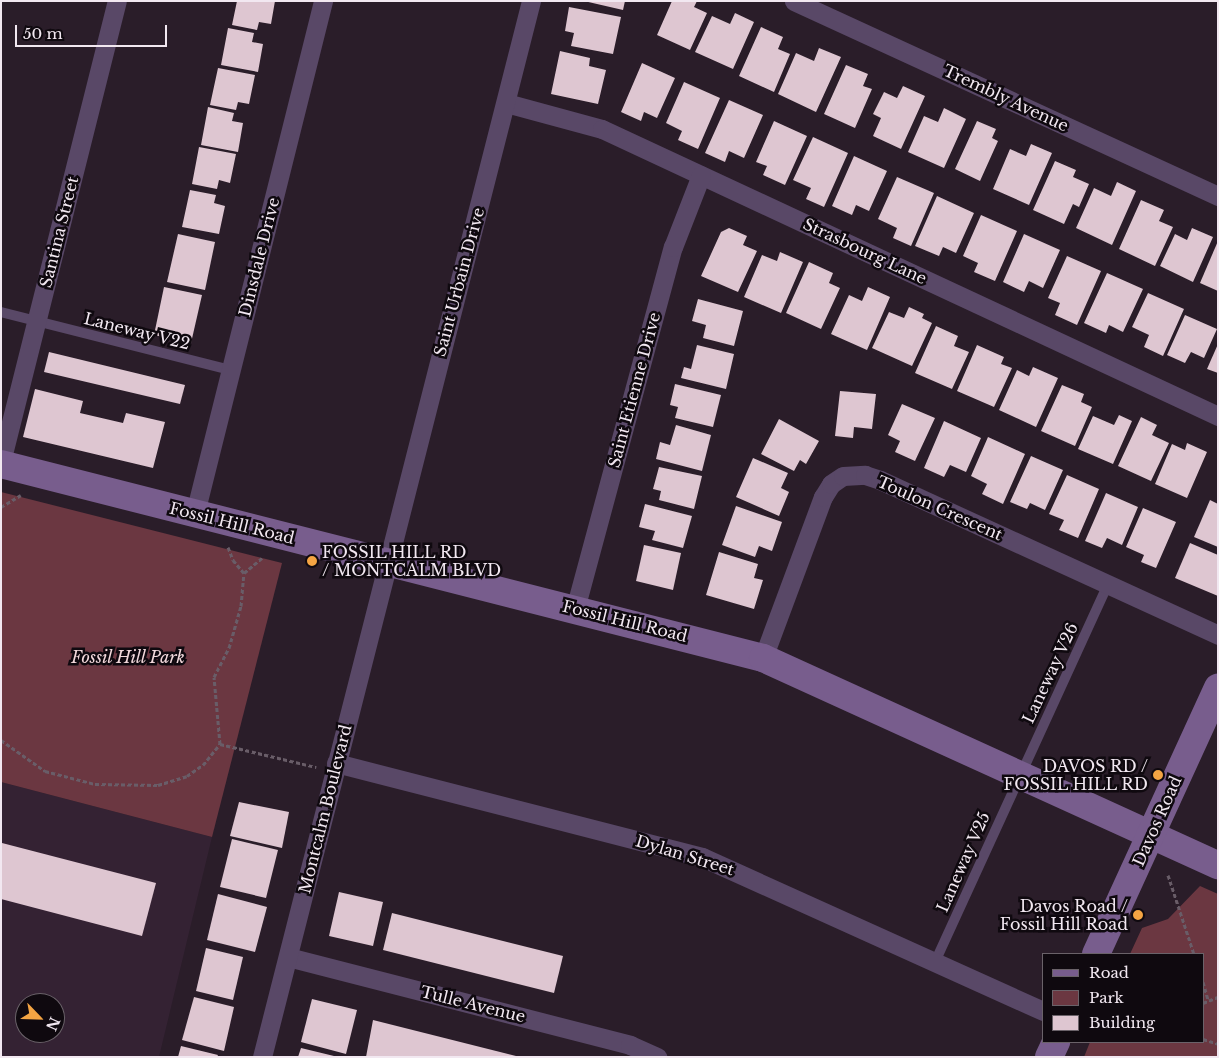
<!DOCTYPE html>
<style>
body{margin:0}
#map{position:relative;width:1219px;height:1058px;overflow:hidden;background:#2a1d29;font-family:"Libre Baskerville",serif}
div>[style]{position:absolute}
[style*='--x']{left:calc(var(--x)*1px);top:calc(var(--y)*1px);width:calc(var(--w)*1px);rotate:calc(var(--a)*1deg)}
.built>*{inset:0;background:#342233}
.green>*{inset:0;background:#6b3741}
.building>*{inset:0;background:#dec6d1}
.path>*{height:3px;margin-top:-1.5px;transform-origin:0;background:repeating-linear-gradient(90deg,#695d68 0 4px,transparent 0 6.5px)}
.lane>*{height:10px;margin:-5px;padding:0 5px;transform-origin:5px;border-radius:5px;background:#594867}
.street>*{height:19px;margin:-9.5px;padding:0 9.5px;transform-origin:9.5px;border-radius:9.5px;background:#594867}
.secondary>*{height:28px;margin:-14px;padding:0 14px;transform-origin:14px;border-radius:14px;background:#785d8d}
.dots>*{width:14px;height:14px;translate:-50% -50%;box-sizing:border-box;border:2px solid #0f090f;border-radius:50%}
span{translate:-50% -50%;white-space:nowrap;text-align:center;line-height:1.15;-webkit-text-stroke:5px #0f090f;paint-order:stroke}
.street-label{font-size:16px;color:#f2e8f1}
.poi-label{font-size:16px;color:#f2e8f1}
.left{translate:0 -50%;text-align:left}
.right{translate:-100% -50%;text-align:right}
.park-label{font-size:16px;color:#f3d9dc;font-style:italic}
.frame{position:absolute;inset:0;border:2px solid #f2e8f1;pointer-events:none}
.legend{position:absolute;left:1042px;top:953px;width:162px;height:90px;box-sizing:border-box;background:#0f090f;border:1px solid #6a6269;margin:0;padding:6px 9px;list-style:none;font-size:15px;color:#f2e8f1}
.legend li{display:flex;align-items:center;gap:10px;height:25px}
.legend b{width:25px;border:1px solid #6a6269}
.north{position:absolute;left:15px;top:993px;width:50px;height:50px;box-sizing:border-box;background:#0f090f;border:1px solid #6a6269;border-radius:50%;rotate:114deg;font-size:14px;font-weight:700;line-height:20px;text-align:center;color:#f2e8f1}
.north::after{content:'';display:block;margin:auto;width:18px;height:22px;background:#f4a443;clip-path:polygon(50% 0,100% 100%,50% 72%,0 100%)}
.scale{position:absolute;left:15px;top:25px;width:152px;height:22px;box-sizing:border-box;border:2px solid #f2e8f1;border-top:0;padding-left:6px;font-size:15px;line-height:18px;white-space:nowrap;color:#f2e8f1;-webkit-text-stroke:4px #0f090f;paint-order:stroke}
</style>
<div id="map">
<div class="built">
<i style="clip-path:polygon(evenodd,1px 782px,212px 837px,159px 1057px,1px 1057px,1px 782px,25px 1003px,55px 1003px,55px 1033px,25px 1033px,25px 1003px)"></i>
</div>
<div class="green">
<i style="clip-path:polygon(1px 492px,282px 563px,212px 837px,1px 782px)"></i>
<i style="clip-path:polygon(1200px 886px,1218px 894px,1218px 1057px,1084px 1057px,1090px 1042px,1203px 1042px,1203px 954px,1130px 954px,1142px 928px,1168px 919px)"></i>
</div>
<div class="building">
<i style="clip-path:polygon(237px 1px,275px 1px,271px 24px,259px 22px,257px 30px,232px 25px)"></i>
<i style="clip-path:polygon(584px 1px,625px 1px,623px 10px)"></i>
<i style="clip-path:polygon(672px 1px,697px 1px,694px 7px,707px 13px,690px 50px,657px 35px)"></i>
<i style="clip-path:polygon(569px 7px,621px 17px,613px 54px,571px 46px,574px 33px,565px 31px)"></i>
<i style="clip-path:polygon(735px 13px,754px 22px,733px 69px,695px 52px,712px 16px,730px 24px)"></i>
<i style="clip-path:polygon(761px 27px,783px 37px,778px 49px,790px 54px,774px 92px,739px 76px)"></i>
<i style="clip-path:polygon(228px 28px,254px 33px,252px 42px,263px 44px,258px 72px,221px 65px)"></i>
<i style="clip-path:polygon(819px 48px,841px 57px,816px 112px,778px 94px,796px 53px,814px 61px)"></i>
<i style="clip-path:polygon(560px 51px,590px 58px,589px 66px,606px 70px,598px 104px,551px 94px)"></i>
<i style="clip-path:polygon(642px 63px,675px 78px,657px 118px,644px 112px,641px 121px,621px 112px)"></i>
<i style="clip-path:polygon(846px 65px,868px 74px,863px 86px,872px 89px,855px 128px,824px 114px)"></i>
<i style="clip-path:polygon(218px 68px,255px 75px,249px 104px,238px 102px,236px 110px,210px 105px)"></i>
<i style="clip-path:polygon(684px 82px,720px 98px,698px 149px,678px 140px,682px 131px,666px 123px)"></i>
<i style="clip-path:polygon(903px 86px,925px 96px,901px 149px,873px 136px,881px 118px,873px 114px,884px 92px,897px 98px)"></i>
<i style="clip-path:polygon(729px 100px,763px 115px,744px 158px,729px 151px,725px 162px,705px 153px)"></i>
<i style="clip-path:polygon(208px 107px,234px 113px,232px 121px,243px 123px,238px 152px,201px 145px)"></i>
<i style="clip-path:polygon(944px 108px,966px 119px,944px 168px,908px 152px,924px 116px,938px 122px)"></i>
<i style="clip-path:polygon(774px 121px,807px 136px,785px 185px,763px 175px,767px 166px,756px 162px)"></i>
<i style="clip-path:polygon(977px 121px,996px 129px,992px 138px,998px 141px,980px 181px,955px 169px)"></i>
<i style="clip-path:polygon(813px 137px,848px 153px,824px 207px,806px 199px,811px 188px,793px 180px)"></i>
<i style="clip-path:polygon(1031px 144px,1052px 153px,1029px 205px,993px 189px,1010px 149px,1026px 156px)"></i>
<i style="clip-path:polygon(199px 147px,236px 154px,230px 183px,219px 180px,217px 189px,192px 184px)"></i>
<i style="clip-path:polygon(854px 156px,887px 171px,869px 211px,856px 205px,852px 215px,832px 206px)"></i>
<i style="clip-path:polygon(1055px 161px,1076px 170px,1073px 177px,1089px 184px,1079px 207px,1073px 204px,1064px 224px,1033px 210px)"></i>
<i style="clip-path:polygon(897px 177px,934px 193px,911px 246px,893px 238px,897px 228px,878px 219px)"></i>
<i style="clip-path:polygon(1117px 182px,1136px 191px,1112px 245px,1076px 228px,1094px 188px,1111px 196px)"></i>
<i style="clip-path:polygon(190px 190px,216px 195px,214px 203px,225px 206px,219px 234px,182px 227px)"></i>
<i style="clip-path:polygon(937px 196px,974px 213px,956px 253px,943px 247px,939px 256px,915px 246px)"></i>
<i style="clip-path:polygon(1141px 200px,1164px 210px,1159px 221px,1173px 227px,1155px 266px,1119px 249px)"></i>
<i style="clip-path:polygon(981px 215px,1017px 231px,995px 281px,974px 272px,978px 263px,963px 256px)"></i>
<i style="clip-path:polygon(729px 228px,747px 236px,743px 245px,757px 251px,738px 292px,701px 276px,721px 232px)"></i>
<i style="clip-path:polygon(1192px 228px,1213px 237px,1193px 282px,1160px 266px,1175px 234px,1187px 240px)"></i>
<i style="clip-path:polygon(178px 234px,215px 242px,205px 290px,167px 282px)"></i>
<i style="clip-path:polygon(1024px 234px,1060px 250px,1043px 288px,1029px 281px,1024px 292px,1003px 282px)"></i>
<i style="clip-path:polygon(1218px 241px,1218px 291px,1200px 283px)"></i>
<i style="clip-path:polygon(780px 252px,803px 262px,781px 313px,744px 297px,762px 255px,777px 261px)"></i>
<i style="clip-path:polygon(1067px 256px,1101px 271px,1077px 325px,1055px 315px,1060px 303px,1048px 298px)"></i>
<i style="clip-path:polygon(809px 262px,833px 273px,829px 283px,840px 288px,821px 329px,786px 313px)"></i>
<i style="clip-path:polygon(1107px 273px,1143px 289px,1123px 332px,1109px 325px,1106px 333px,1084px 323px)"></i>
<i style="clip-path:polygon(164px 287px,202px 295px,191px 343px,154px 335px)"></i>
<i style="clip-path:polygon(868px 287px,890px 297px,867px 350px,831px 334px,849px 295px,862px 301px)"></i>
<i style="clip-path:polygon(1148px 293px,1184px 309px,1163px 356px,1144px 347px,1149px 335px,1132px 327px)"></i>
<i style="clip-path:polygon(698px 299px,743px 311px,734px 346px,703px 338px,706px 325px,692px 321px)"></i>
<i style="clip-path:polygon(909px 307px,924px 314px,922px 318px,932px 323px,912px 366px,872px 348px,889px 312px,904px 318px)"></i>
<i style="clip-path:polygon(1185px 315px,1217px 329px,1204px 358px,1191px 352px,1185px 363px,1167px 355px)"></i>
<i style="clip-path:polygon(936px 326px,958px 336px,954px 346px,969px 352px,952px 389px,915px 373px)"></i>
<i style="clip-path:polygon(1218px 344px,1218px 373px,1207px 369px)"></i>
<i style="clip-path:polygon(697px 345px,734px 354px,726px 389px,681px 378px,684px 367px,691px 369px)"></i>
<i style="clip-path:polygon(977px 345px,1004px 357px,1001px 364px,1012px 368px,994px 407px,957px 391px)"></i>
<i style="clip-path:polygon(49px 352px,185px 385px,180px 404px,44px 372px)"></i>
<i style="clip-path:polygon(1033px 367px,1058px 378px,1036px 427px,999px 410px,1017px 370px,1029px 376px)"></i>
<i style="clip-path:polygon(675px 384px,721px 395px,713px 427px,675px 418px,678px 407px,670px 405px)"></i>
<i style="clip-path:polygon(1062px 385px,1084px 394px,1081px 402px,1092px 407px,1075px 446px,1041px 431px)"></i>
<i style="clip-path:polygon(35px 389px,83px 401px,80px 413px,123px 423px,126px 413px,165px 422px,153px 468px,23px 437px)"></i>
<i style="clip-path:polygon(840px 391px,876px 394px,872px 429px,854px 427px,853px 438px,835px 436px)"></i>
<i style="clip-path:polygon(902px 404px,935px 418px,915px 461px,895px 452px,900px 441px,888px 435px)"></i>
<i style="clip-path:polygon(1119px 415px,1132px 421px,1113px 464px,1078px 449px,1093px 416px,1114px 425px)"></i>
<i style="clip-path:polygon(1141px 417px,1157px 425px,1152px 435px,1169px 443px,1151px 481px,1118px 466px)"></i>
<i style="clip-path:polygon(779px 419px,819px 441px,806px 464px,800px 460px,794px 471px,761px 454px)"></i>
<i style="clip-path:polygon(944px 421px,981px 438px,966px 472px,950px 465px,944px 477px,924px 468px)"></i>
<i style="clip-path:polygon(676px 425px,711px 435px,702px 471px,656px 459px,660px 442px,670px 445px)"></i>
<i style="clip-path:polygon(988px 437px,1025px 454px,1003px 504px,982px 494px,987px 484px,971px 476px)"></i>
<i style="clip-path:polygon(1187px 443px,1207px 452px,1187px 498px,1155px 484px,1172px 444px,1185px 450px)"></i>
<i style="clip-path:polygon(1031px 456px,1063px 470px,1045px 510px,1030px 503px,1027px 509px,1010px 502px)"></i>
<i style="clip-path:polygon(753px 458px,788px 473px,781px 488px,789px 492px,779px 516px,736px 497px)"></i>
<i style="clip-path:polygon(659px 467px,702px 476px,694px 509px,659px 500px,661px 491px,653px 489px)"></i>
<i style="clip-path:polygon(1067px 475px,1099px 489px,1078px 538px,1059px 530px,1064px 520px,1049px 514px)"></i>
<i style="clip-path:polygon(1106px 493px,1138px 507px,1122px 545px,1107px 538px,1102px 548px,1085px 541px)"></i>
<i style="clip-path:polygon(1210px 500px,1218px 504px,1218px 547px,1194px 537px)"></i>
<i style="clip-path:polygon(645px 504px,692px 516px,683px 548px,652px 540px,655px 531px,639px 527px)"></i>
<i style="clip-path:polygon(736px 506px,782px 522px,772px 551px,759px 546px,755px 557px,722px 545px)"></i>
<i style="clip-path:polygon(1143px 508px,1176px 522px,1156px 568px,1141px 562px,1144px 555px,1126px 547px)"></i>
<i style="clip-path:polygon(1190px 543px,1218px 555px,1218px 596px,1175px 578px)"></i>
<i style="clip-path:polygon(644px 545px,681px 553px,673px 590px,636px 581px)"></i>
<i style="clip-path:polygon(719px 552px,758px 564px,754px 578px,763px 580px,754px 609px,706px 595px)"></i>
<i style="clip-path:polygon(239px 802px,289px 812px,282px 848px,230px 836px)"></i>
<i style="clip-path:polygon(232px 839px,278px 850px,266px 898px,220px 887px)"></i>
<i style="clip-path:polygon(2px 843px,156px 883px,142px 936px,1px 899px)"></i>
<i style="clip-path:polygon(339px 892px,383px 902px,373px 946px,329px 936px)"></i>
<i style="clip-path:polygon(218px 894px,267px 907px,255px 952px,207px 940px)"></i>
<i style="clip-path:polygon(392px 913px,563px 956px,554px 993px,383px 950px)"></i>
<i style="clip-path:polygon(206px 948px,243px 957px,233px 1000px,196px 991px)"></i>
<i style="clip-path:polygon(194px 997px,234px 1007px,224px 1051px,182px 1040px)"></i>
<i style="clip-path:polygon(312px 999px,357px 1010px,346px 1054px,301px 1042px)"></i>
<i style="clip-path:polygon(373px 1020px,516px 1056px,516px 1057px,366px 1057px)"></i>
<i style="clip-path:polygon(181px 1046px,218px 1055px,217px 1057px,178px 1057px)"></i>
<i style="clip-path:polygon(301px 1048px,334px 1056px,334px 1057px,298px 1057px)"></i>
</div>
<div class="path">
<i style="--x:1;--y:507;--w:23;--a:-31"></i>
<i style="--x:228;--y:547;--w:14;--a:69"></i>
<i style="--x:233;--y:560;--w:17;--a:50"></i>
<i style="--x:244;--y:573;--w:26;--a:-40"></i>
<i style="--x:1;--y:740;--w:54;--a:35.2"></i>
<i style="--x:45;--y:771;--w:52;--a:14.6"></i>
<i style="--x:95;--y:784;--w:63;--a:0.9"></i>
<i style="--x:158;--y:785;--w:30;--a:-17"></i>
<i style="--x:187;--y:776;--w:19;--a:-35"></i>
<i style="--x:203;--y:765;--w:27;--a:-51"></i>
<i style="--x:220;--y:744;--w:67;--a:-95.1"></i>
<i style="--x:214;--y:677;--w:33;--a:-63"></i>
<i style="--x:229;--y:648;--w:44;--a:-74.1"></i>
<i style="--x:241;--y:606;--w:33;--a:-85"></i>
<i style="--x:220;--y:744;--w:99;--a:13.5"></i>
<i style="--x:1168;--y:875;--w:83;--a:71.8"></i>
<i style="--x:1203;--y:982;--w:18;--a:74"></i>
<i style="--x:1203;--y:1003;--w:16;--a:-22"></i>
<i style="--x:1203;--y:1039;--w:16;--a:18"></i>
</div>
<div class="lane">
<i style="--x:1;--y:312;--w:236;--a:14.2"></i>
<i style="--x:935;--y:962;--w:416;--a:-65.4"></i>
</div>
<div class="street">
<i style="--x:794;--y:1;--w:467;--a:24.7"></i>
<i style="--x:506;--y:103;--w:99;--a:15.2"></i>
<i style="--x:602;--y:129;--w:680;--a:24.98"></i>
<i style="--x:1;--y:462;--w:475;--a:-75.9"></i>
<i style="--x:195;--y:513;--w:528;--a:-75.96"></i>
<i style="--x:575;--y:609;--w:375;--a:-74.9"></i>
<i style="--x:673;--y:247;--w:77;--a:-68.7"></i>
<i style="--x:763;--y:658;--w:172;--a:-69.6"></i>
<i style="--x:823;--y:497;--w:15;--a:-58"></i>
<i style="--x:831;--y:484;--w:14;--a:-34"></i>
<i style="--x:843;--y:476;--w:22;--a:-3"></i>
<i style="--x:865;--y:475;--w:16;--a:18"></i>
<i style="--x:880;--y:480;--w:372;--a:24.6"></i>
<i style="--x:336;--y:763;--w:378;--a:14.4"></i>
<i style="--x:702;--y:857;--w:374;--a:24.3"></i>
<i style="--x:288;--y:957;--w:353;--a:14.4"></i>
<i style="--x:630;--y:1045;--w:30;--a:24"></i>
<i style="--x:262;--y:1057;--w:1090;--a:-75.71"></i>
</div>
<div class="secondary">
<i style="--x:1;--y:464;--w:786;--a:14.28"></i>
<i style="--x:763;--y:658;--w:500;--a:24.5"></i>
<i style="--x:1096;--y:954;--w:293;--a:-65.4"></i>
<i style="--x:1049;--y:1057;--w:17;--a:-65"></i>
</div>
<div class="dots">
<i style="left:312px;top:561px;background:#f4a443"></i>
<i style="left:1158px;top:775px;background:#f4a443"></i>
<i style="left:1138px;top:915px;background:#f4a443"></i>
</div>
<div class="street-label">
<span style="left:1006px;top:98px;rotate:25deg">Trembly Avenue</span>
<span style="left:59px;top:232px;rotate:-76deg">Santina Street</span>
<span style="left:865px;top:251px;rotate:25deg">Strasbourg Lane</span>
<span style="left:259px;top:257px;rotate:-76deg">Dinsdale Drive</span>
<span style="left:459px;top:282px;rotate:-75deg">Saint Urbain Drive</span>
<span style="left:137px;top:331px;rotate:14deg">Laneway V22</span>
<span style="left:634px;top:390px;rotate:-75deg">Saint Etienne Drive</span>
<span style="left:940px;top:508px;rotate:24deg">Toulon Crescent</span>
<span style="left:232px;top:523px;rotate:14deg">Fossil Hill Road</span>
<span style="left:625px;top:621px;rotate:14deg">Fossil Hill Road</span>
<span style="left:1050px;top:673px;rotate:-65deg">Laneway V26</span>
<span style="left:325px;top:809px;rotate:-76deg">Montcalm Boulevard</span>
<span style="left:1157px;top:821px;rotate:-66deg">Davos Road</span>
<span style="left:685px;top:855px;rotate:17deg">Dylan Street</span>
<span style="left:963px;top:862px;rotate:-66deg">Laneway V25</span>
<span style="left:473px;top:1004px;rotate:14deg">Tulle Avenue</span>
</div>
<div class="poi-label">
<span class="left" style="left:322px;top:561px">FOSSIL HILL RD<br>/ MONTCALM BLVD</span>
<span class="right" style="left:1148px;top:775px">DAVOS RD /<br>FOSSIL HILL RD</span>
<span class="right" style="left:1128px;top:915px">Davos Road /<br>Fossil Hill Road</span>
</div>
<div class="park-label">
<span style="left:128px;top:657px">Fossil Hill Park</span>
</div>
<div class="frame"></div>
<ul class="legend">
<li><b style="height:6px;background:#785d8d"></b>Road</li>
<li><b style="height:14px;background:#6b3741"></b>Park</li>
<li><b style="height:14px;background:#dec6d1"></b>Building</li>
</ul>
<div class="north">N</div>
<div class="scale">50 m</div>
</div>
